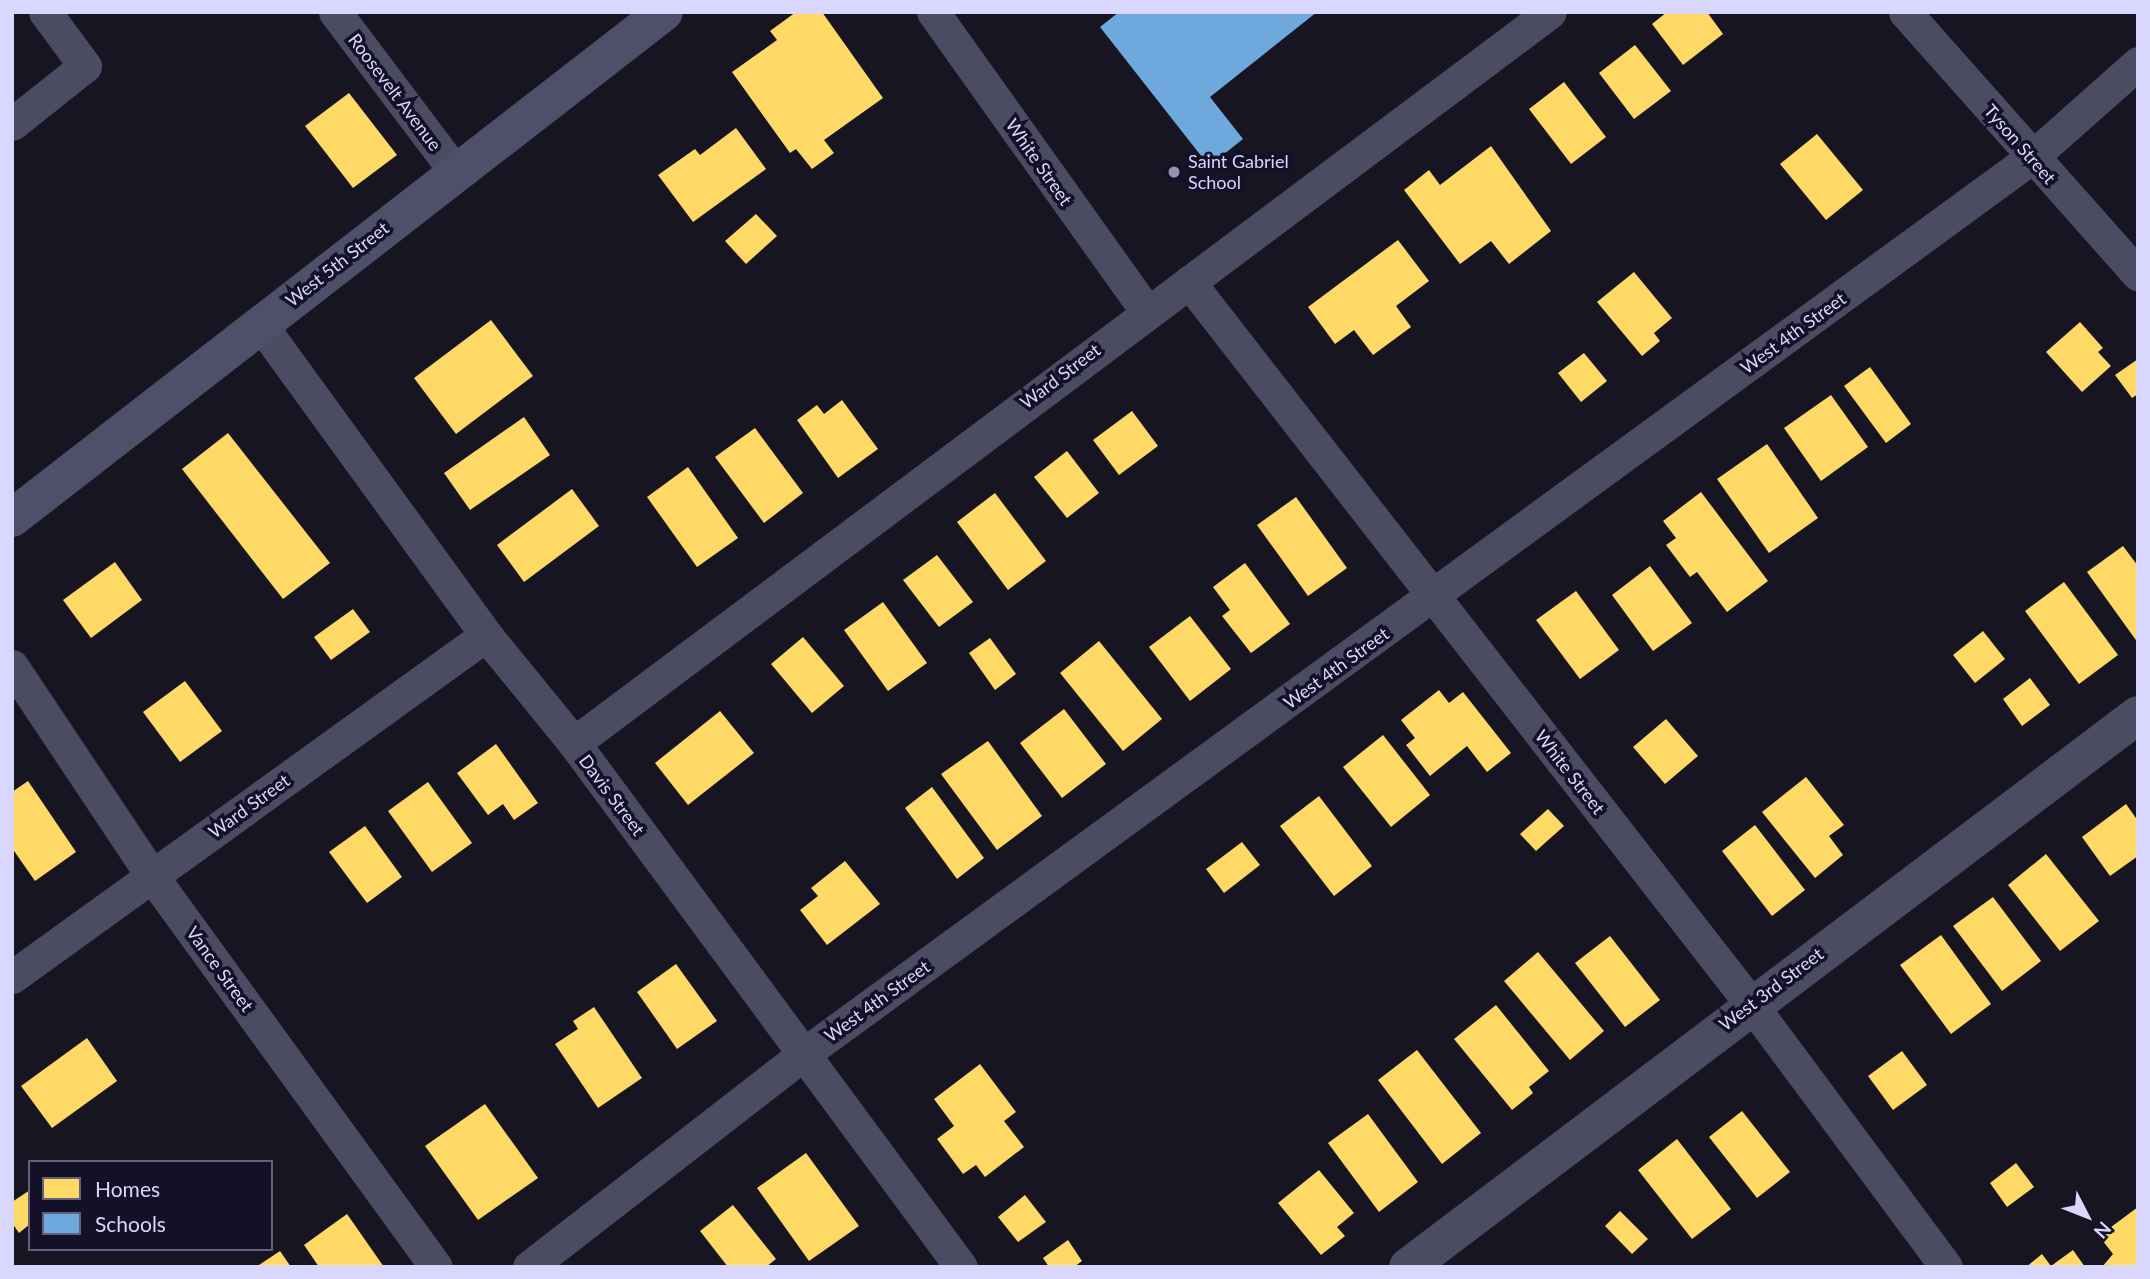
<!DOCTYPE html>
<style>
body{margin:0}
#map{position:relative;width:2150px;height:1279px;overflow:hidden;background:#171522;font-family:Lato,sans-serif}
div>[style]{position:absolute}
[style*='--x']{left:calc(var(--x)*1px);top:calc(var(--y)*1px);width:calc(var(--w)*1px);rotate:calc(var(--a)*1deg)}
.homes>*{inset:0;background:#ffd966}
.schools>*{inset:0;background:#6fa8dc}
.minor>*{height:33px;margin:-16.5px;padding:0 16.5px;transform-origin:16.5px;border-radius:16.5px;background:#4b4b62}
.tertiary>*{height:38px;margin:-19px;padding:0 19px;transform-origin:19px;border-radius:19px;background:#4b4b62}
.secondary>*{height:38px;margin:-19px;padding:0 19px;transform-origin:19px;border-radius:19px;background:#4e4f68}
.dots>*{width:19px;height:19px;translate:-50% -50%;box-sizing:border-box;border:4px solid #131027;border-radius:50%}
span{translate:-50% -50%;white-space:nowrap;text-align:center;line-height:1.15;-webkit-text-stroke:7px #131027;paint-order:stroke}
.street-label{font-size:18px;color:#d9d7fe}
.poi-label{font-size:18px;color:#d9d7fe}
.left{translate:0 -50%;text-align:left}
.frame{position:absolute;inset:0;border:14px solid #d9d7fe;pointer-events:none}
.legend{position:absolute;left:28px;top:1160px;width:245px;height:91px;box-sizing:border-box;background:#131027;border:2px solid #62607d;margin:0;padding:9px 12px;list-style:none;font-size:21px;color:#d9d7fe}
.legend li{display:flex;align-items:center;gap:14px;height:35px}
.legend b{width:35px;border:2px solid #62607d}
.north{position:absolute;left:2052px;top:1181px;width:70px;height:70px;-webkit-text-stroke:5px #131027;paint-order:stroke;rotate:132deg;font-size:19px;font-weight:700;line-height:28px;text-align:center;color:#d9d7fe}
.north::after{content:'';display:block;margin:auto;width:24px;height:32px;background:#d9d7fe;clip-path:polygon(50% 0,100% 100%,50% 72%,0 100%)}
</style>
<div id="map">
<div class="homes">
<i style="clip-path:polygon(796px 12px,822px 12px,883px 98px,824px 140px,834px 153px,812px 169px,796px 149px,790px 153px,732px 72px,777px 40px,770px 31px)"></i>
<i style="clip-path:polygon(1667px 12px,1707px 12px,1723px 34px,1683px 65px,1652px 24px)"></i>
<i style="clip-path:polygon(1635px 45px,1671px 91px,1634px 119px,1599px 73px)"></i>
<i style="clip-path:polygon(1564px 82px,1606px 137px,1571px 164px,1529px 109px)"></i>
<i style="clip-path:polygon(349px 93px,397px 155px,353px 188px,305px 126px)"></i>
<i style="clip-path:polygon(736px 128px,766px 169px,693px 222px,658px 175px,695px 149px,700px 155px)"></i>
<i style="clip-path:polygon(1817px 134px,1863px 190px,1826px 220px,1780px 164px)"></i>
<i style="clip-path:polygon(1491px 146px,1551px 231px,1509px 264px,1491px 241px,1460px 264px,1404px 190px,1429px 170px,1440px 185px)"></i>
<i style="clip-path:polygon(756px 214px,777px 236px,746px 264px,725px 241px)"></i>
<i style="clip-path:polygon(1398px 240px,1429px 281px,1396px 306px,1411px 327px,1373px 355px,1354px 330px,1335px 344px,1308px 307px)"></i>
<i style="clip-path:polygon(1634px 272px,1672px 318px,1654px 333px,1660px 341px,1642px 356px,1597px 302px)"></i>
<i style="clip-path:polygon(491px 320px,533px 376px,456px 434px,414px 378px)"></i>
<i style="clip-path:polygon(2080px 322px,2103px 348px,2098px 352px,2111px 366px,2082px 392px,2046px 352px)"></i>
<i style="clip-path:polygon(1584px 353px,1607px 381px,1581px 402px,1558px 373px)"></i>
<i style="clip-path:polygon(2138px 359px,2138px 394px,2132px 398px,2115px 375px)"></i>
<i style="clip-path:polygon(1870px 367px,1911px 424px,1886px 443px,1844px 386px)"></i>
<i style="clip-path:polygon(1831px 395px,1868px 447px,1821px 481px,1784px 428px)"></i>
<i style="clip-path:polygon(842px 400px,878px 449px,838px 478px,797px 420px,817px 405px,824px 414px)"></i>
<i style="clip-path:polygon(1132px 411px,1158px 446px,1119px 475px,1093px 440px)"></i>
<i style="clip-path:polygon(524px 417px,550px 455px,470px 510px,444px 473px)"></i>
<i style="clip-path:polygon(755px 428px,803px 493px,764px 523px,715px 457px)"></i>
<i style="clip-path:polygon(228px 433px,330px 563px,283px 599px,182px 469px)"></i>
<i style="clip-path:polygon(1767px 444px,1818px 518px,1769px 553px,1717px 479px)"></i>
<i style="clip-path:polygon(1067px 451px,1099px 493px,1067px 518px,1034px 477px)"></i>
<i style="clip-path:polygon(688px 467px,738px 538px,697px 567px,647px 497px)"></i>
<i style="clip-path:polygon(572px 489px,599px 526px,524px 582px,497px 545px)"></i>
<i style="clip-path:polygon(1701px 492px,1768px 581px,1727px 612px,1697px 572px,1690px 577px,1666px 545px,1676px 538px,1663px 521px)"></i>
<i style="clip-path:polygon(995px 493px,1046px 561px,1008px 590px,957px 522px)"></i>
<i style="clip-path:polygon(1296px 497px,1347px 568px,1308px 596px,1257px 525px)"></i>
<i style="clip-path:polygon(2123px 546px,2138px 566px,2138px 643px,2087px 572px)"></i>
<i style="clip-path:polygon(937px 555px,973px 602px,939px 627px,903px 580px)"></i>
<i style="clip-path:polygon(115px 562px,142px 600px,91px 638px,63px 600px)"></i>
<i style="clip-path:polygon(1245px 563px,1290px 624px,1251px 653px,1222px 616px,1230px 610px,1213px 587px)"></i>
<i style="clip-path:polygon(1650px 566px,1692px 623px,1653px 651px,1612px 595px)"></i>
<i style="clip-path:polygon(2064px 582px,2118px 655px,2079px 684px,2025px 611px)"></i>
<i style="clip-path:polygon(1576px 591px,1619px 650px,1580px 679px,1536px 620px)"></i>
<i style="clip-path:polygon(883px 602px,927px 663px,888px 691px,844px 630px)"></i>
<i style="clip-path:polygon(353px 609px,370px 632px,331px 660px,314px 637px)"></i>
<i style="clip-path:polygon(1190px 616px,1231px 669px,1190px 701px,1149px 647px)"></i>
<i style="clip-path:polygon(1983px 631px,2005px 659px,1975px 683px,1953px 655px)"></i>
<i style="clip-path:polygon(803px 637px,844px 686px,812px 713px,771px 664px)"></i>
<i style="clip-path:polygon(990px 638px,1016px 674px,995px 690px,969px 653px)"></i>
<i style="clip-path:polygon(1099px 641px,1162px 719px,1123px 751px,1060px 673px)"></i>
<i style="clip-path:polygon(2030px 678px,2050px 705px,2022px 726px,2003px 699px)"></i>
<i style="clip-path:polygon(185px 681px,222px 731px,180px 762px,143px 712px)"></i>
<i style="clip-path:polygon(1439px 690px,1449px 703px,1463px 692px,1511px 753px,1487px 772px,1467px 746px,1430px 776px,1406px 745px,1415px 738px,1401px 720px)"></i>
<i style="clip-path:polygon(1064px 709px,1106px 764px,1062px 798px,1020px 743px)"></i>
<i style="clip-path:polygon(720px 711px,754px 753px,688px 805px,655px 763px)"></i>
<i style="clip-path:polygon(1666px 719px,1698px 756px,1665px 784px,1633px 747px)"></i>
<i style="clip-path:polygon(1383px 735px,1430px 795px,1391px 827px,1343px 767px)"></i>
<i style="clip-path:polygon(988px 741px,1042px 816px,997px 850px,941px 774px)"></i>
<i style="clip-path:polygon(496px 744px,538px 803px,514px 820px,503px 804px,488px 815px,457px 773px)"></i>
<i style="clip-path:polygon(1806px 777px,1844px 825px,1829px 836px,1843px 855px,1815px 878px,1762px 812px)"></i>
<i style="clip-path:polygon(28px 781px,76px 852px,35px 881px,12px 848px,12px 792px)"></i>
<i style="clip-path:polygon(428px 782px,472px 843px,432px 872px,388px 811px)"></i>
<i style="clip-path:polygon(932px 787px,984px 858px,957px 879px,905px 808px)"></i>
<i style="clip-path:polygon(1319px 796px,1372px 866px,1334px 896px,1280px 826px)"></i>
<i style="clip-path:polygon(2126px 804px,2138px 821px,2138px 856px,2110px 876px,2082px 837px)"></i>
<i style="clip-path:polygon(1548px 809px,1564px 826px,1536px 851px,1520px 834px)"></i>
<i style="clip-path:polygon(1755px 825px,1805px 890px,1772px 916px,1722px 851px)"></i>
<i style="clip-path:polygon(365px 826px,402px 877px,367px 903px,329px 852px)"></i>
<i style="clip-path:polygon(1242px 842px,1260px 865px,1224px 893px,1206px 869px)"></i>
<i style="clip-path:polygon(2046px 854px,2099px 921px,2060px 951px,2008px 885px)"></i>
<i style="clip-path:polygon(845px 861px,880px 904px,827px 945px,800px 910px,818px 896px,811px 888px)"></i>
<i style="clip-path:polygon(1993px 897px,2041px 961px,2002px 991px,1953px 926px)"></i>
<i style="clip-path:polygon(1941px 935px,1991px 1004px,1951px 1034px,1900px 965px)"></i>
<i style="clip-path:polygon(1610px 936px,1660px 1000px,1625px 1027px,1575px 963px)"></i>
<i style="clip-path:polygon(1538px 952px,1604px 1031px,1570px 1060px,1504px 981px)"></i>
<i style="clip-path:polygon(676px 964px,717px 1021px,677px 1049px,637px 992px)"></i>
<i style="clip-path:polygon(1496px 1005px,1549px 1071px,1529px 1087px,1533px 1093px,1512px 1110px,1454px 1039px)"></i>
<i style="clip-path:polygon(594px 1007px,642px 1078px,598px 1108px,555px 1044px,578px 1029px,573px 1021px)"></i>
<i style="clip-path:polygon(87px 1038px,117px 1081px,52px 1128px,21px 1086px)"></i>
<i style="clip-path:polygon(1417px 1050px,1481px 1133px,1442px 1164px,1378px 1080px)"></i>
<i style="clip-path:polygon(1902px 1051px,1927px 1085px,1893px 1110px,1868px 1076px)"></i>
<i style="clip-path:polygon(980px 1064px,1016px 1112px,1004px 1121px,1024px 1147px,985px 1177px,976px 1165px,963px 1174px,937px 1139px,954px 1126px,934px 1099px)"></i>
<i style="clip-path:polygon(485px 1104px,538px 1178px,478px 1220px,425px 1146px)"></i>
<i style="clip-path:polygon(1742px 1111px,1790px 1172px,1757px 1198px,1709px 1137px)"></i>
<i style="clip-path:polygon(1368px 1114px,1418px 1182px,1379px 1212px,1328px 1143px)"></i>
<i style="clip-path:polygon(1677px 1139px,1731px 1209px,1692px 1239px,1638px 1170px)"></i>
<i style="clip-path:polygon(806px 1153px,859px 1226px,809px 1261px,757px 1188px)"></i>
<i style="clip-path:polygon(2016px 1163px,2034px 1187px,2007px 1207px,1990px 1183px)"></i>
<i style="clip-path:polygon(1319px 1170px,1354px 1213px,1337px 1227px,1345px 1236px,1321px 1255px,1278px 1203px)"></i>
<i style="clip-path:polygon(30px 1190px,30px 1224px,19px 1233px,12px 1223px,12px 1202px)"></i>
<i style="clip-path:polygon(1025px 1195px,1046px 1222px,1018px 1242px,998px 1217px)"></i>
<i style="clip-path:polygon(733px 1205px,776px 1259px,766px 1267px,728px 1267px,700px 1231px)"></i>
<i style="clip-path:polygon(2138px 1207px,2138px 1267px,2102px 1267px,2113px 1254px,2099px 1236px)"></i>
<i style="clip-path:polygon(1620px 1211px,1648px 1239px,1632px 1254px,1605px 1226px)"></i>
<i style="clip-path:polygon(347px 1214px,384px 1267px,319px 1267px,304px 1245px)"></i>
<i style="clip-path:polygon(1068px 1240px,1082px 1261px,1074px 1267px,1049px 1267px,1043px 1258px)"></i>
<i style="clip-path:polygon(2073px 1250px,2085px 1267px,2026px 1267px,2042px 1254px,2051px 1266px)"></i>
<i style="clip-path:polygon(280px 1251px,291px 1267px,256px 1267px)"></i>
</div>
<div class="schools">
<i style="clip-path:polygon(1119px 12px,1317px 12px,1210px 97px,1243px 139px,1209px 166px,1100px 27px)"></i>
</div>
<div class="minor">
<i style="--x:335;--y:12;--w:199;--a:53"></i>
<i style="--x:933;--y:12;--w:367;--a:54.5"></i>
<i style="--x:1905;--y:12;--w:351;--a:48.4"></i>
<i style="--x:12;--y:124;--w:93;--a:-38.5"></i>
<i style="--x:85;--y:66;--w:67;--a:-126.5"></i>
<i style="--x:1189;--y:282;--w:915;--a:52.1"></i>
<i style="--x:1751;--y:1004;--w:327;--a:53.4"></i>
<i style="--x:261;--y:325;--w:383;--a:54"></i>
<i style="--x:486;--y:635;--w:139;--a:50.8"></i>
<i style="--x:574;--y:743;--w:651;--a:53.55"></i>
<i style="--x:12;--y:666;--w:252;--a:56.3"></i>
<i style="--x:152;--y:876;--w:483;--a:54"></i>
<i style="--x:574;--y:743;--w:1219;--a:-36.83"></i>
<i style="--x:12;--y:977;--w:584;--a:-35.81"></i>
<i style="--x:529;--y:1267;--w:349;--a:-37.8"></i>
<i style="--x:805;--y:1053;--w:1518;--a:-36.13"></i>
<i style="--x:2031;--y:158;--w:143;--a:-41.6"></i>
</div>
<div class="tertiary">
<i style="--x:1408;--y:1267;--w:915;--a:-37.1"></i>
</div>
<div class="secondary">
<i style="--x:12;--y:518;--w:825;--a:-37.81"></i>
</div>
<div class="dots">
<i style="left:1174px;top:172px;background:#9593b1"></i>
</div>
<div class="street-label">
<span style="left:395px;top:92px;rotate:53deg">Roosevelt Avenue</span>
<span style="left:2020px;top:144px;rotate:49deg">Tyson Street</span>
<span style="left:1039px;top:162px;rotate:55deg">White Street</span>
<span style="left:337px;top:264px;rotate:-38deg">West 5th Street</span>
<span style="left:1793px;top:333px;rotate:-36deg">West 4th Street</span>
<span style="left:1060px;top:376px;rotate:-37deg">Ward Street</span>
<span style="left:1336px;top:668px;rotate:-36deg">West 4th Street</span>
<span style="left:1570px;top:772px;rotate:52deg">White Street</span>
<span style="left:612px;top:795px;rotate:53deg">Davis Street</span>
<span style="left:249px;top:806px;rotate:-36deg">Ward Street</span>
<span style="left:220px;top:969px;rotate:54deg">Vance Street</span>
<span style="left:1771px;top:989px;rotate:-37deg">West 3rd Street</span>
<span style="left:877px;top:1001px;rotate:-36deg">West 4th Street</span>
</div>
<div class="poi-label">
<span class="left" style="left:1188px;top:172px">Saint Gabriel<br>School</span>
</div>
<div class="frame"></div>
<ul class="legend">
<li><b style="height:19px;background:#ffd966"></b>Homes</li>
<li><b style="height:19px;background:#6fa8dc"></b>Schools</li>
</ul>
<div class="north">N</div>
</div>
